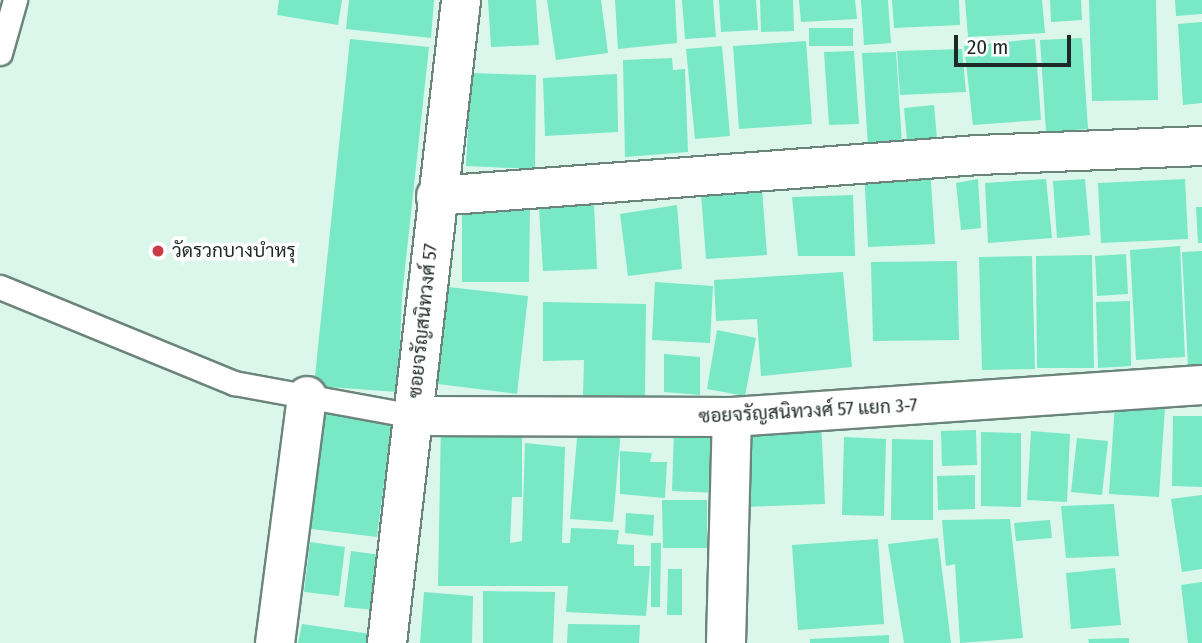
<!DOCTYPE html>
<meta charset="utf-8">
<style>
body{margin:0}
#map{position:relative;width:1202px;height:643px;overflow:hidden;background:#dbf7ec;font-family:"Fira Sans Condensed",Sarabun,sans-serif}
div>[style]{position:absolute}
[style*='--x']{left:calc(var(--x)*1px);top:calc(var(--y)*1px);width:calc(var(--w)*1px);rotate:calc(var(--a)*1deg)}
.building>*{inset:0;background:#78e8c5}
.roads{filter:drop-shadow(2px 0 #6c857c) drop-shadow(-2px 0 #6c857c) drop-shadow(0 2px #6c857c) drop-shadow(0 -2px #6c857c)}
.lane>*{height:23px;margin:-11.5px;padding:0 11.5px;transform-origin:11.5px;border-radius:11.5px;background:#fff}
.street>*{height:38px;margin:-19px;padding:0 19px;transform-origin:19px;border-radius:19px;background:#fff}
.dots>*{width:19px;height:19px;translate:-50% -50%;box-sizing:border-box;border:4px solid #fff;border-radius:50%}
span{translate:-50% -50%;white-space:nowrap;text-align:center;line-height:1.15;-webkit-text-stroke:7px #fff;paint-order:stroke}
.poi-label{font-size:19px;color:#1e2925}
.left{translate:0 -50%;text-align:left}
.street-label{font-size:19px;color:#1e2925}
.scale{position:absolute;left:954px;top:35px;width:117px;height:32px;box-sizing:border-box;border:4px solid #1e2925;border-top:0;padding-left:9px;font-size:21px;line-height:24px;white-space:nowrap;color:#1e2925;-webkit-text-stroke:5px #fff;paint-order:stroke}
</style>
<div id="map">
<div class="building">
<i style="clip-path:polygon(279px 0,342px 0,338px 25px,277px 15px)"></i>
<i style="clip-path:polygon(349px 0,434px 0,431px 38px,346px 29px)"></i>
<i style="clip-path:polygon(488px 0,536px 0,539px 45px,491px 47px)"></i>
<i style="clip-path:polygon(547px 0,601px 0,608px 53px,556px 60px)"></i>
<i style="clip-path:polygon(615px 0,675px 0,677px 43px,618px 49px)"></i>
<i style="clip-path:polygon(682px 0,713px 0,716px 37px,685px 39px)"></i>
<i style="clip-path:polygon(719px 0,756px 0,758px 30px,721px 32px)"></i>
<i style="clip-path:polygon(760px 0,793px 0,794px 31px,761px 32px)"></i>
<i style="clip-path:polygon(799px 0,855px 0,857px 19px,801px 22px)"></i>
<i style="clip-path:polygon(861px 0,888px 0,891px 43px,864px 45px)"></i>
<i style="clip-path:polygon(892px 0,959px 0,960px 25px,894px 28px)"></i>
<i style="clip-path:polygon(965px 0,1042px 0,1045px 33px,968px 37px)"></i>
<i style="clip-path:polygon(1050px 0,1081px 0,1082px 20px,1051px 22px)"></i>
<i style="clip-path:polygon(1089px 0,1156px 0,1158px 100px,1092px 101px)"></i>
<i style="clip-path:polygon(1175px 0,1202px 0,1202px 14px,1176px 16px)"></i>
<i style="clip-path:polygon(1202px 22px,1202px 103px,1183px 105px,1178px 24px)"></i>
<i style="clip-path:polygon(809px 28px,853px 28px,853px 46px,809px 46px)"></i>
<i style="clip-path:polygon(1082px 38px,1088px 129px,1046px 132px,1040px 40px)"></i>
<i style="clip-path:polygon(350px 39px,429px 47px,402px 296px,398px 392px,314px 386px)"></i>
<i style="clip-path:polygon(1035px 39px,1041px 120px,973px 125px,964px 46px)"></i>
<i style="clip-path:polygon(806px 41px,812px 124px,739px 129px,733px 46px)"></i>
<i style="clip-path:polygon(722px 46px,730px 136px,695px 139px,686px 49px)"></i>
<i style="clip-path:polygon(962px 49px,966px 92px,900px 95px,897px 51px)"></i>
<i style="clip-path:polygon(854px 51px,859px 124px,829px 125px,824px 52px)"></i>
<i style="clip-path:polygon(896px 52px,902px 144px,868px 146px,862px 53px)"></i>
<i style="clip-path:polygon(672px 58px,673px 70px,685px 69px,688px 152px,625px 157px,623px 60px)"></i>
<i style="clip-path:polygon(471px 73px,536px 75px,535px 169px,466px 166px)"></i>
<i style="clip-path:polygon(617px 74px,618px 132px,545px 136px,543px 78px)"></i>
<i style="clip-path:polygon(934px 105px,937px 139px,907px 141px,904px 108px)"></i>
<i style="clip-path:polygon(930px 165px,935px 244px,868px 247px,864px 169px)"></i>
<i style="clip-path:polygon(978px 179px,981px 228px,961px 230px,956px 183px)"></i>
<i style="clip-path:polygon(1046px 179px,1052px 238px,988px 243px,985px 183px)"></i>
<i style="clip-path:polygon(1085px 179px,1090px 235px,1057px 238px,1053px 181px)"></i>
<i style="clip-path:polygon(1185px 179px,1188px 239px,1101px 243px,1098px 183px)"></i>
<i style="clip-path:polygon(762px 189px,767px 255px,706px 259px,701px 193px)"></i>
<i style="clip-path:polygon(853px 195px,855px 256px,798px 256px,792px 197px)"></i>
<i style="clip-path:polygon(462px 205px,530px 205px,529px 282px,462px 282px)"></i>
<i style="clip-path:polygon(594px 205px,597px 269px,543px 271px,539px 208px)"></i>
<i style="clip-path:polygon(677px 205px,682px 269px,628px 276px,620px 214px)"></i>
<i style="clip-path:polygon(1196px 207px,1202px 207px,1202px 243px,1198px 243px)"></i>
<i style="clip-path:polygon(1180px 246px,1185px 357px,1136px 360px,1130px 250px)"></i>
<i style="clip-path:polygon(1202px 251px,1202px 365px,1188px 366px,1182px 252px)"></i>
<i style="clip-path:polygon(1126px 254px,1128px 294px,1097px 296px,1095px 256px)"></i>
<i style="clip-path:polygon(1092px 255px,1094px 368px,1037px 368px,1036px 256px)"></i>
<i style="clip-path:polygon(1032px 256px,1035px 369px,982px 370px,979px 257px)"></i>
<i style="clip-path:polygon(957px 261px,959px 340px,873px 341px,871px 262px)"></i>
<i style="clip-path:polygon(843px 272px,852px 367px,761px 376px,757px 319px,716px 321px,714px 280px)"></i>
<i style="clip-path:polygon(655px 282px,713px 286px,710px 343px,652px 340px)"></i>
<i style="clip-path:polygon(440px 286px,528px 296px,517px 394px,430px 383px)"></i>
<i style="clip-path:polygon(1130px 301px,1131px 366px,1098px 368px,1096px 302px)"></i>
<i style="clip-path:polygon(543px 302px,646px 304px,645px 396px,583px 395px,584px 360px,543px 361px)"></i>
<i style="clip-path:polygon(717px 330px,756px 338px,745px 396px,707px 389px)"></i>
<i style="clip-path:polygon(664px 354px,700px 357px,700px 395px,664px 392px)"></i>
<i style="clip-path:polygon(1115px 403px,1165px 407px,1159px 497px,1109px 494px)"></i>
<i style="clip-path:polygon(317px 411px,392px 420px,377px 537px,303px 528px)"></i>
<i style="clip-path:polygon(1173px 416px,1202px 416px,1202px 487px,1172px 486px)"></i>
<i style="clip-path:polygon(821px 419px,825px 504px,744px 507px,740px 422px)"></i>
<i style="clip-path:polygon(441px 423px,522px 425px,522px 497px,512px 497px,510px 543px,522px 541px,525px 443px,565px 447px,562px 543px,570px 543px,571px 528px,619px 530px,617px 544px,634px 545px,634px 566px,650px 566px,646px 616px,566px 612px,568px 586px,438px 586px)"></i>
<i style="clip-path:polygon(578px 427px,621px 429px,613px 522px,570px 519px)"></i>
<i style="clip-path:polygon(674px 429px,720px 431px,717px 493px,672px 491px)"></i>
<i style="clip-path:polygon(976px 430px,977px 465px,942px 466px,941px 431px)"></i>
<i style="clip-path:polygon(1031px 431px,1070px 434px,1067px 502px,1027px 500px)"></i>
<i style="clip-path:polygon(981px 432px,1021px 433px,1021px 507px,981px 506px)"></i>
<i style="clip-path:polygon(844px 437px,886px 439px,884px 516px,842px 515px)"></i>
<i style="clip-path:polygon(1077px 438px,1108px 441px,1102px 495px,1071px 492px)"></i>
<i style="clip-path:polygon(892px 439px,933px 440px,933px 520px,891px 520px)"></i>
<i style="clip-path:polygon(620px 451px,652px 453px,650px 462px,667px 462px,665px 498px,620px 494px)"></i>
<i style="clip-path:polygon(975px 475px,975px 509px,938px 510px,937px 476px)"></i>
<i style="clip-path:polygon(1202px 495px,1202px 569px,1182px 572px,1171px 499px)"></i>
<i style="clip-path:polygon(662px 500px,707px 500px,707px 548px,663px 548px)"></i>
<i style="clip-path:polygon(1114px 504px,1119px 556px,1066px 558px,1061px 506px)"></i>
<i style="clip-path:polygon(626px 513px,654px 515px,653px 536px,625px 533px)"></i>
<i style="clip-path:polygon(1010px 519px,1023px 638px,960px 643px,955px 564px,946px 566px,942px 520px)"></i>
<i style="clip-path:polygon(1050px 520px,1052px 538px,1016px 541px,1014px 523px)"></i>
<i style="clip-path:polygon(938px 538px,951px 643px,904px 643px,888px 544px)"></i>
<i style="clip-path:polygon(878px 539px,884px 624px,798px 630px,792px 545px)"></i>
<i style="clip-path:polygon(310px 542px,345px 547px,339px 596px,304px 592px)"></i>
<i style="clip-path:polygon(651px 543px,661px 543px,660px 607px,651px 607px)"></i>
<i style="clip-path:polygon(351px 551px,381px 555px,375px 610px,344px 607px)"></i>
<i style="clip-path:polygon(1115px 568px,1121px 625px,1071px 629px,1066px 573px)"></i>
<i style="clip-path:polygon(668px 569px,682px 569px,682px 615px,667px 615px)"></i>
<i style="clip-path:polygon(1202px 582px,1202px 643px,1188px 643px,1181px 585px)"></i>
<i style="clip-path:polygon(483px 591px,555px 592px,553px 643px,483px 643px)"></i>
<i style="clip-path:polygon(424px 592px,473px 596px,472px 643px,420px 643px)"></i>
<i style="clip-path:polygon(302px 624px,378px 635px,376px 643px,298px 643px)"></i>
<i style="clip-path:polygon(568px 624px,640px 625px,639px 643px,567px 643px)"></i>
<i style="clip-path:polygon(889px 635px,889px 643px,810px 643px,810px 639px)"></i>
<i style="clip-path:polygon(1129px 638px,1129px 643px,1089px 643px,1088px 639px)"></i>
</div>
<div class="roads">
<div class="lane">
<i style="--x:0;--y:53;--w:55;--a:-74.2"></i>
<i style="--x:0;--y:287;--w:253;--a:22.3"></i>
<i style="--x:234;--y:383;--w:183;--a:10.4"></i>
</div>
<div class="street">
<i style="--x:436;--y:196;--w:544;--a:-4.33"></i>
<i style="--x:978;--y:155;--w:224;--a:-2.3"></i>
<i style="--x:414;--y:416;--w:318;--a:0.2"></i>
<i style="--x:732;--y:417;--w:471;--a:-3.9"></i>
<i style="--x:275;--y:643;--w:249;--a:-82.6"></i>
<i style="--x:387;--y:643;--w:647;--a:-83.43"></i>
<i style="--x:726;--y:643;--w:226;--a:-88.5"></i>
</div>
</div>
<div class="dots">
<i style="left:158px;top:251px;background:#cc3c47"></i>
</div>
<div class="poi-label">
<span class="left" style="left:172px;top:251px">วัดรวกบางบำหรุ</span>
</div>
<div class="street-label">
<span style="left:423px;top:321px;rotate:-84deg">ซอยจรัญสนิทวงศ์ 57</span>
<span style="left:808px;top:411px;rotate:-3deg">ซอยจรัญสนิทวงศ์ 57 แยก 3-7</span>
</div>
<div class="scale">20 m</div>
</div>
